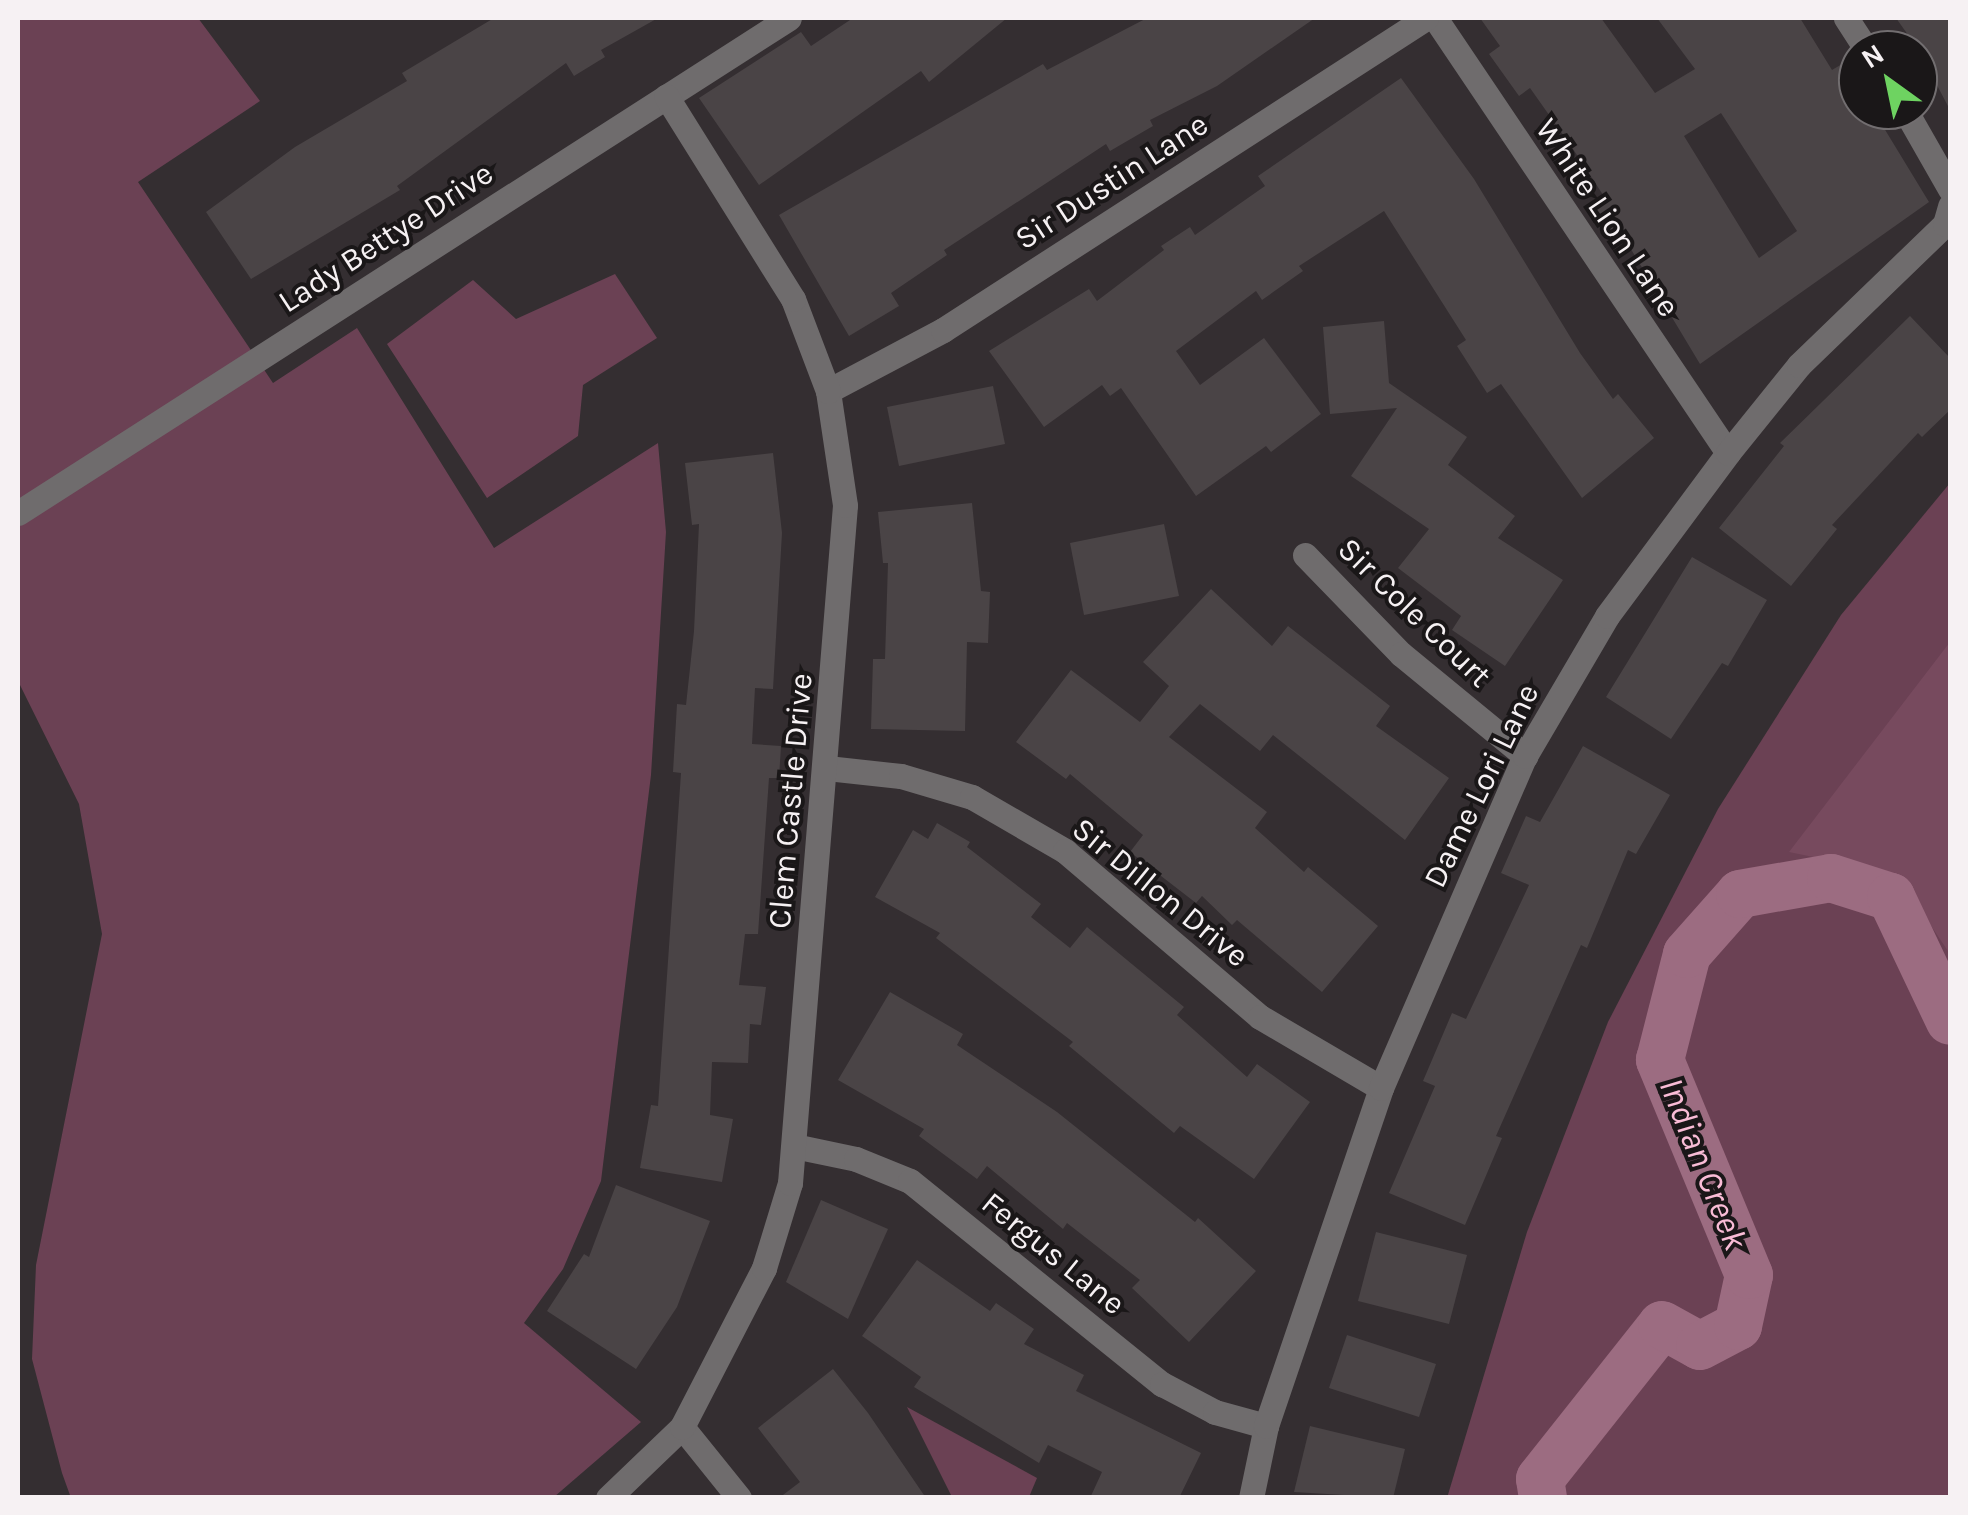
<!DOCTYPE html>
<style>
body{margin:0}
#map{position:relative;width:1968px;height:1515px;overflow:hidden;background:#342e31;font-family:Karla,sans-serif}
div>[style]{position:absolute}
[style*='--x']{left:calc(var(--x)*1px);top:calc(var(--y)*1px);width:calc(var(--w)*1px);rotate:calc(var(--a)*1deg)}
.green>*{inset:0;background:#6b4154}
.forest>*{inset:0;background:#774a5e}
.river>*{height:48px;margin:-24px;padding:0 24px;transform-origin:24px;border-radius:24px;background:#9c6c81}
.building>*{inset:0;background:#4a4446}
.minor>*{height:25px;margin:-12.5px;padding:0 12.5px;transform-origin:12.5px;border-radius:12.5px;background:#6f6c6d}
span{translate:-50% -50%;white-space:nowrap;text-align:center;line-height:1.15;-webkit-text-stroke:8px #1a1718;paint-order:stroke}
.street-label{font-size:32px;color:#f6f1f3}
.water-label{font-size:35px;color:#f9bcd6;font-style:italic}
.frame{position:absolute;inset:0;border:20px solid #f6f1f3;pointer-events:none}
.north{position:absolute;left:1838px;top:30px;width:100px;height:100px;box-sizing:border-box;background:#1a1718;border:2px solid #726e70;border-radius:50%;rotate:327deg;font-size:28px;font-weight:700;line-height:40px;text-align:center;color:#f6f1f3}
.north::after{content:'';display:block;margin:auto;width:35px;height:45px;background:#6ed361;clip-path:polygon(50% 0,100% 100%,50% 72%,0 100%)}
</style>
<div id="map">
<div class="green">
<i style="clip-path:polygon(18px 18px,198px 18px,260px 101px,138px 182px,273px 383px,357px 328px,494px 548px,658px 443px,666px 532px,651px 775px,601px 1181px,563px 1269px,524px 1323px,641px 1422px,554px 1497px,71px 1498px,62px 1473px,32px 1359px,36px 1265px,102px 934px,79px 804px,18px 681px)"></i>
<i style="clip-path:polygon(615px 274px,657px 338px,583px 385px,578px 436px,487px 498px,387px 344px,473px 280px,516px 319px)"></i>
<i style="clip-path:polygon(1950px 483px,1950px 1497px,1447px 1498px,1527px 1232px,1608px 1022px,1718px 809px,1841px 615px)"></i>
<i style="clip-path:polygon(907px 1407px,1037px 1478px,1029px 1497px,952px 1497px)"></i>
</div>
<div class="forest">
<i style="clip-path:polygon(1950px 642px,1950px 954px,1896px 874px,1789px 852px)"></i>
</div>
<div class="river">
<i style="--x:1543;--y:1498;--w:19;--a:-99"></i>
<i style="--x:1540;--y:1479;--w:196;--a:-51.6"></i>
<i style="--x:1662;--y:1325;--w:43;--a:28.9"></i>
<i style="--x:1700;--y:1346;--w:43;--a:-27.8"></i>
<i style="--x:1738;--y:1326;--w:52;--a:-77.8"></i>
<i style="--x:1749;--y:1275;--w:233;--a:-112.5"></i>
<i style="--x:1660;--y:1060;--w:109;--a:-75.7"></i>
<i style="--x:1687;--y:954;--w:80;--a:-48.5"></i>
<i style="--x:1740;--y:894;--w:92;--a:-10"></i>
<i style="--x:1831;--y:878;--w:63;--a:17.6"></i>
<i style="--x:1891;--y:897;--w:137;--a:64.6"></i>
</div>
<div class="building">
<i style="clip-path:polygon(494px 18px,658px 18px,601px 50px,605px 57px,574px 76px,566px 63px,397px 186px,400px 190px,251px 279px,206px 212px,295px 147px,407px 81px,402px 73px)"></i>
<i style="clip-path:polygon(853px 18px,1007px 18px,929px 82px,921px 71px,759px 185px,699px 98px,801px 32px,811px 46px)"></i>
<i style="clip-path:polygon(1147px 18px,1315px 18px,1217px 86px,1150px 120px,1153px 126px,1110px 151px,1106px 144px,944px 250px,947px 255px,891px 293px,899px 306px,849px 336px,779px 215px,1043px 64px,1047px 70px)"></i>
<i style="clip-path:polygon(evenodd,1480px 18px,1601px 18px,1655px 93px,1695px 69px,1657px 18px,1800px 18px,1832px 70px,1842px 64px,1858px 91px,1858px 110px,1873px 110px,1929px 202px,1700px 364px,1626px 241px,1616px 247px,1593px 210px,1607px 201px,1571px 146px,1530px 88px,1519px 96px,1489px 54px,1500px 46px,1480px 18px,1721px 113px,1797px 231px,1759px 258px,1684px 136px,1721px 113px)"></i>
<i style="clip-path:polygon(1896px 18px,1950px 18px,1950px 110px,1918px 49px)"></i>
<i style="clip-path:polygon(1401px 78px,1474px 179px,1580px 353px,1613px 399px,1618px 394px,1654px 438px,1582px 498px,1501px 384px,1487px 393px,1457px 346px,1466px 340px,1384px 211px,1299px 266px,1303px 271px,1262px 300px,1256px 291px,1176px 351px,1200px 385px,1264px 338px,1321px 414px,1271px 452px,1266px 446px,1196px 496px,1121px 388px,1110px 396px,1102px 385px,1044px 427px,989px 351px,1089px 289px,1097px 301px,1164px 250px,1161px 246px,1190px 227px,1195px 235px,1265px 186px,1258px 176px)"></i>
<i style="clip-path:polygon(1910px 316px,1950px 358px,1950px 410px,1922px 437px,1918px 433px,1832px 525px,1837px 529px,1791px 586px,1719px 528px,1784px 446px,1780px 443px)"></i>
<i style="clip-path:polygon(1384px 321px,1389px 383px,1467px 437px,1448px 465px,1515px 516px,1498px 538px,1563px 580px,1505px 666px,1452px 630px,1461px 616px,1398px 568px,1429px 529px,1351px 476px,1397px 408px,1330px 414px,1323px 327px)"></i>
<i style="clip-path:polygon(993px 386px,1005px 444px,899px 466px,887px 407px)"></i>
<i style="clip-path:polygon(773px 453px,782px 533px,773px 689px,755px 688px,752px 744px,781px 746px,779px 778px,769px 778px,758px 934px,745px 934px,739px 985px,766px 987px,761px 1025px,750px 1024px,748px 1063px,712px 1062px,710px 1115px,733px 1119px,722px 1182px,640px 1168px,651px 1105px,658px 1106px,681px 773px,673px 772px,677px 704px,686px 705px,694px 631px,699px 524px,692px 525px,685px 463px)"></i>
<i style="clip-path:polygon(972px 503px,981px 591px,990px 592px,988px 643px,967px 642px,965px 731px,871px 729px,873px 659px,885px 659px,888px 563px,883px 563px,878px 512px)"></i>
<i style="clip-path:polygon(1164px 524px,1179px 596px,1084px 615px,1070px 543px)"></i>
<i style="clip-path:polygon(1692px 557px,1767px 600px,1728px 666px,1722px 663px,1671px 739px,1606px 697px)"></i>
<i style="clip-path:polygon(1211px 589px,1272px 646px,1288px 626px,1390px 706px,1376px 726px,1449px 778px,1405px 840px,1273px 735px,1260px 751px,1200px 704px,1169px 737px,1267px 812px,1255px 828px,1304px 872px,1308px 867px,1378px 926px,1322px 992px,1237px 920px,1232px 925px,1202px 896px,1196px 903px,1130px 852px,1143px 835px,1070px 774px,1066px 779px,1016px 742px,1071px 670px,1140px 722px,1169px 686px,1143px 662px)"></i>
<i style="clip-path:polygon(1583px 746px,1670px 795px,1636px 854px,1628px 850px,1587px 948px,1581px 945px,1496px 1136px,1502px 1138px,1465px 1225px,1389px 1193px,1435px 1086px,1423px 1081px,1452px 1013px,1466px 1019px,1529px 885px,1501px 873px,1526px 816px,1540px 822px)"></i>
<i style="clip-path:polygon(937px 823px,970px 842px,967px 847px,1041px 904px,1031px 917px,1070px 948px,1087px 927px,1184px 1007px,1177px 1015px,1247px 1077px,1257px 1064px,1310px 1102px,1254px 1179px,1180px 1126px,1174px 1133px,1069px 1046px,1073px 1042px,936px 938px,940px 933px,875px 897px,913px 830px,928px 839px)"></i>
<i style="clip-path:polygon(890px 992px,963px 1034px,957px 1045px,1057px 1112px,1195px 1222px,1198px 1218px,1256px 1271px,1189px 1342px,1132px 1288px,1140px 1280px,1067px 1223px,1063px 1229px,987px 1166px,977px 1179px,919px 1136px,924px 1129px,838px 1080px)"></i>
<i style="clip-path:polygon(616px 1185px,710px 1221px,677px 1307px,636px 1369px,547px 1311px,584px 1254px,589px 1257px)"></i>
<i style="clip-path:polygon(821px 1200px,888px 1229px,848px 1319px,786px 1282px)"></i>
<i style="clip-path:polygon(1376px 1232px,1467px 1255px,1449px 1324px,1358px 1301px)"></i>
<i style="clip-path:polygon(917px 1260px,990px 1311px,996px 1303px,1034px 1329px,1024px 1344px,1084px 1375px,1076px 1391px,1201px 1453px,1179px 1498px,1090px 1498px,1102px 1472px,1048px 1445px,1039px 1463px,914px 1387px,921px 1377px,862px 1336px)"></i>
<i style="clip-path:polygon(1347px 1335px,1436px 1364px,1419px 1417px,1329px 1388px)"></i>
<i style="clip-path:polygon(833px 1369px,868px 1413px,926px 1498px,779px 1498px,800px 1482px,758px 1428px)"></i>
<i style="clip-path:polygon(1310px 1426px,1405px 1449px,1393px 1498px,1294px 1492px)"></i>
</div>
<div class="minor">
<i style="--x:1435;--y:18;--w:524;--a:56.04"></i>
<i style="--x:1846;--y:18;--w:38;--a:57"></i>
<i style="--x:1905;--y:110;--w:91;--a:60.3"></i>
<i style="--x:828;--y:391;--w:130;--a:-27.9"></i>
<i style="--x:943;--y:330;--w:575;--a:-32.86"></i>
<i style="--x:18;--y:513;--w:916;--a:-32.7"></i>
<i style="--x:1305;--y:555;--w:138;--a:45.9"></i>
<i style="--x:1401;--y:654;--w:161;--a:39.4"></i>
<i style="--x:827;--y:768;--w:74;--a:6.2"></i>
<i style="--x:901;--y:776;--w:74;--a:16.5"></i>
<i style="--x:972;--y:797;--w:108;--a:30.1"></i>
<i style="--x:1065;--y:851;--w:256;--a:40.4"></i>
<i style="--x:1260;--y:1017;--w:140;--a:30.4"></i>
<i style="--x:794;--y:1146;--w:63;--a:11.8"></i>
<i style="--x:856;--y:1159;--w:58;--a:22.2"></i>
<i style="--x:910;--y:1181;--w:324;--a:38.9"></i>
<i style="--x:1162;--y:1384;--w:60;--a:27.8"></i>
<i style="--x:1215;--y:1412;--w:53;--a:15.4"></i>
<i style="--x:682;--y:1427;--w:91;--a:51.2"></i>
<i style="--x:608;--y:1498;--w:103;--a:-43.8"></i>
<i style="--x:682;--y:1427;--w:179;--a:-62.7"></i>
<i style="--x:764;--y:1268;--w:89;--a:-73"></i>
<i style="--x:790;--y:1183;--w:680;--a:-85.36"></i>
<i style="--x:845;--y:505;--w:115;--a:-98.5"></i>
<i style="--x:828;--y:391;--w:98;--a:-110.8"></i>
<i style="--x:793;--y:299;--w:239;--a:-122"></i>
<i style="--x:1251;--y:1498;--w:74;--a:-78.2"></i>
<i style="--x:1266;--y:1426;--w:357;--a:-71.2"></i>
<i style="--x:1381;--y:1088;--w:362;--a:-66.6"></i>
<i style="--x:1525;--y:756;--w:162;--a:-59.6"></i>
<i style="--x:1607;--y:616;--w:203;--a:-53.4"></i>
<i style="--x:1728;--y:453;--w:113;--a:-51.1"></i>
<i style="--x:1799;--y:365;--w:203;--a:-44"></i>
<i style="--x:1945;--y:224;--w:19;--a:-74"></i>
</div>
<div class="street-label">
<span style="left:1112px;top:182px;rotate:-33deg">Sir Dustin Lane</span>
<span style="left:1607px;top:218px;rotate:56deg">White Lion Lane</span>
<span style="left:386px;top:238px;rotate:-33deg">Lady Bettye Drive</span>
<span style="left:1414px;top:613px;rotate:44deg">Sir Cole Court</span>
<span style="left:1482px;top:786px;rotate:-64deg">Dame Lori Lane</span>
<span style="left:791px;top:801px;rotate:-85deg">Clem Castle Drive</span>
<span style="left:1160px;top:893px;rotate:39deg">Sir Dillon Drive</span>
<span style="left:1053px;top:1254px;rotate:39deg">Fergus Lane</span>
</div>
<div class="water-label">
<span style="left:1703px;top:1164px;rotate:68deg">Indian Creek</span>
</div>
<div class="frame"></div>
<div class="north">N</div>
</div>
